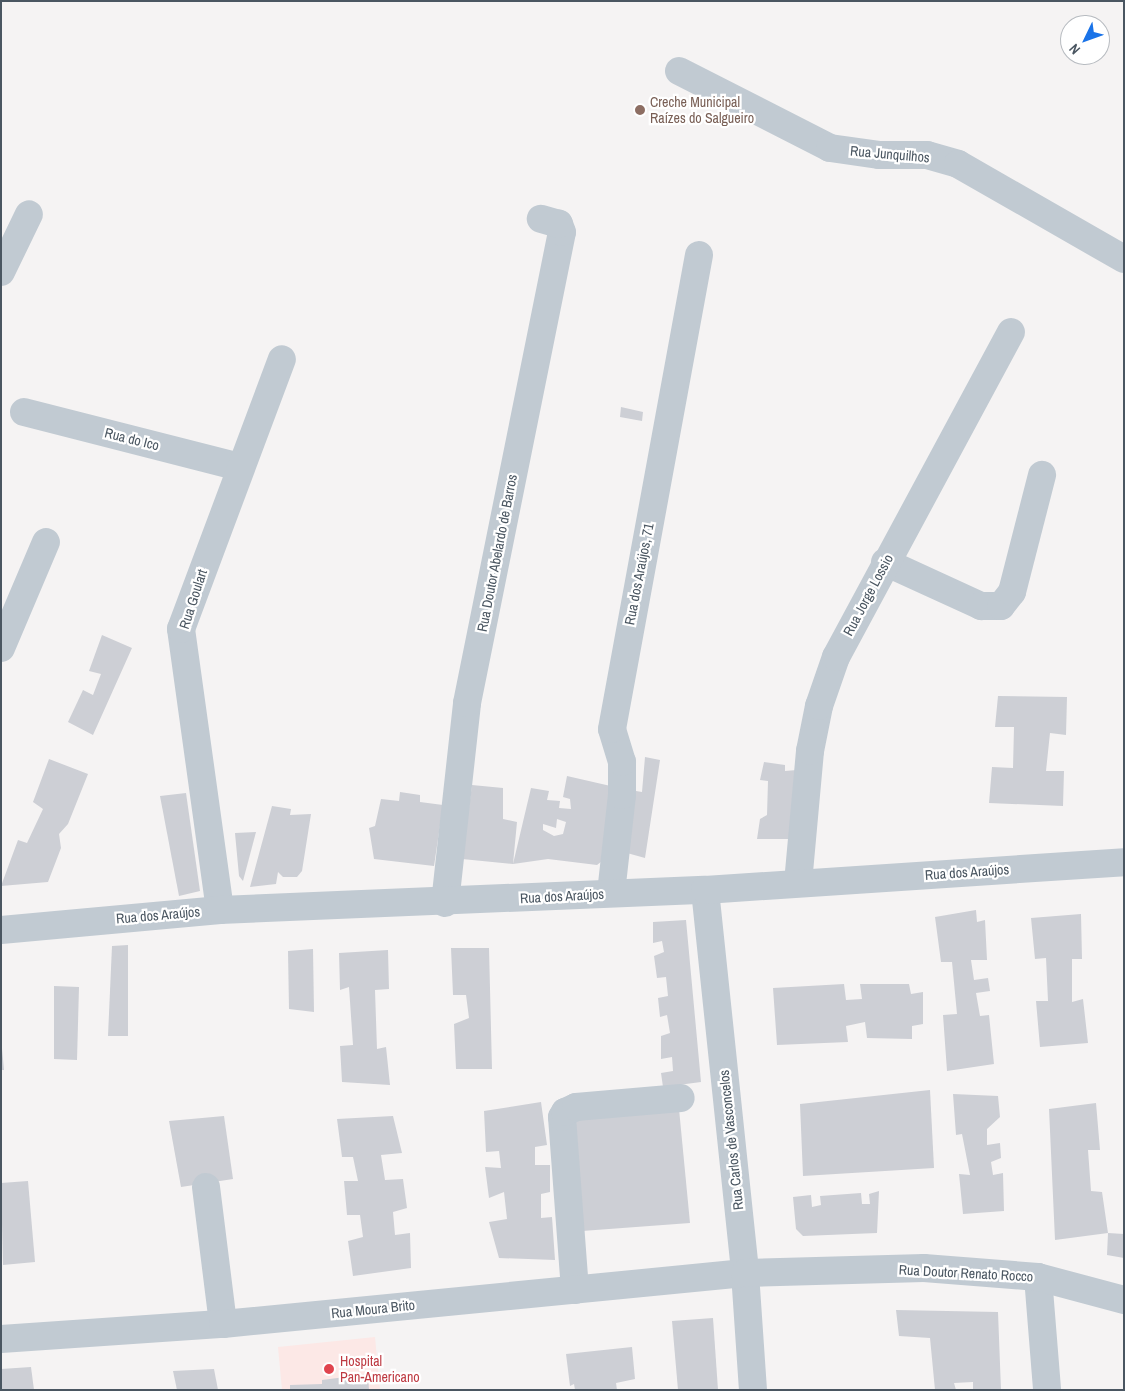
<!DOCTYPE html>
<meta charset="utf-8">
<style>
body{margin:0}
#map{position:relative;width:1125px;height:1391px;overflow:hidden;background:#f5f3f3;font-family:"Archivo Narrow",sans-serif}
div>[style]{position:absolute}
[style*='--x']{left:calc(var(--x)*1px);top:calc(var(--y)*1px);width:calc(var(--w)*1px);rotate:calc(var(--a)*1deg)}
.medical>*{inset:0;background:#fce8e6}
.building>*{inset:0;background:#cdcfd5}
.minor>*{height:28px;margin:-14px;padding:0 14px;transform-origin:14px;border-radius:14px;background:#c1cad2}
.dots>*{width:14px;height:14px;translate:-50% -50%;box-sizing:border-box;border:2px solid #fff;border-radius:50%}
span{translate:-50% -50%;white-space:nowrap;text-align:center;line-height:1.15;-webkit-text-stroke:4.5px #fff;paint-order:stroke}
.education-label{font-size:14px;color:#785e54}
.left{translate:0 -50%;text-align:left}
.street-label{font-size:14px;color:#4a5661}
.health-label{font-size:14px;color:#be3a42}
.frame{position:absolute;inset:0;border:2px solid #4a5661;pointer-events:none}
.north{position:absolute;left:1060px;top:15px;width:50px;height:50px;box-sizing:border-box;background:#fff;border:1px solid #b7bbc0;border-radius:50%;rotate:228deg;font-size:14px;font-weight:700;line-height:20px;text-align:center;color:#4a5661}
.north::after{content:'';display:block;margin:auto;width:18px;height:22px;background:#1a73e8;clip-path:polygon(50% 0,100% 100%,50% 72%,0 100%)}
</style>
<div id="map">
<div class="medical">
<i style="clip-path:polygon(375px 1337px,380px 1390px,282px 1390px,278px 1347px)"></i>
</div>
<div class="building">
<i style="clip-path:polygon(621px 407px,643px 412px,642px 421px,620px 417px)"></i>
<i style="clip-path:polygon(102px 635px,132px 648px,93px 735px,68px 722px,83px 690px,93px 695px,101px 674px,89px 671px)"></i>
<i style="clip-path:polygon(998px 696px,1067px 697px,1066px 735px,1050px 733px,1046px 771px,1064px 771px,1063px 806px,989px 803px,992px 767px,1013px 768px,1014px 727px,995px 727px)"></i>
<i style="clip-path:polygon(645px 757px,660px 760px,645px 858px,627px 853px,636px 791px,642px 792px)"></i>
<i style="clip-path:polygon(49px 759px,88px 774px,68px 824px,59px 834px,61px 848px,48px 882px,1px 886px,18px 840px,27px 843px,43px 809px,33px 802px)"></i>
<i style="clip-path:polygon(764px 762px,785px 765px,785px 771px,797px 770px,790px 839px,757px 839px,760px 819px,767px 815px,768px 781px,760px 780px)"></i>
<i style="clip-path:polygon(evenodd,567px 776px,615px 787px,606px 858px,597px 865px,548px 859px,513px 864px,462px 859px,472px 785px,503px 788px,503px 819px,517px 822px,513px 864px,531px 788px,549px 791px,547px 800px,560px 801px,559px 808px,571px 809px,570px 799px,563px 797px,567px 776px,557px 819px,566px 822px,563px 834px,554px 836px,543px 830px,543px 824px,556px 828px,557px 819px)"></i>
<i style="clip-path:polygon(400px 792px,420px 795px,420px 802px,443px 805px,434px 866px,374px 859px,369px 828px,375px 826px,381px 799px,399px 801px)"></i>
<i style="clip-path:polygon(186px 793px,200px 891px,179px 896px,160px 796px)"></i>
<i style="clip-path:polygon(272px 806px,291px 809px,290px 815px,311px 814px,302px 871px,297px 877px,283px 877px,278px 872px,276px 884px,250px 887px)"></i>
<i style="clip-path:polygon(256px 832px,243px 881px,239px 876px,235px 833px)"></i>
<i style="clip-path:polygon(976px 910px,977px 922px,985px 920px,987px 960px,971px 960px,974px 980px,988px 978px,990px 991px,976px 993px,980px 1016px,989px 1015px,994px 1064px,947px 1071px,943px 1015px,957px 1014px,952px 962px,941px 962px,935px 917px)"></i>
<i style="clip-path:polygon(1081px 914px,1082px 959px,1072px 959px,1072px 1002px,1083px 999px,1088px 1043px,1040px 1047px,1036px 1001px,1048px 1001px,1046px 958px,1035px 959px,1031px 918px)"></i>
<i style="clip-path:polygon(686px 920px,701px 1082px,663px 1087px,661px 1073px,673px 1071px,672px 1057px,661px 1059px,661px 1036px,670px 1033px,667px 1015px,660px 1017px,658px 998px,668px 996px,666px 977px,657px 978px,654px 956px,664px 952px,662px 941px,653px 943px,653px 922px)"></i>
<i style="clip-path:polygon(128px 945px,128px 1036px,108px 1036px,112px 946px)"></i>
<i style="clip-path:polygon(451px 948px,489px 948px,492px 1069px,456px 1069px,454px 1024px,469px 1018px,466px 995px,453px 995px)"></i>
<i style="clip-path:polygon(313px 949px,314px 1012px,289px 1009px,288px 951px)"></i>
<i style="clip-path:polygon(388px 950px,389px 989px,375px 990px,377px 1049px,386px 1047px,390px 1085px,342px 1082px,340px 1046px,353px 1045px,349px 987px,340px 990px,339px 953px)"></i>
<i style="clip-path:polygon(844px 984px,846px 1000px,862px 999px,860px 984px,909px 984px,911px 994px,923px 992px,923px 1024px,912px 1026px,912px 1039px,867px 1038px,865px 1022px,846px 1026px,848px 1042px,777px 1045px,773px 988px)"></i>
<i style="clip-path:polygon(54px 986px,79px 987px,77px 1060px,54px 1059px)"></i>
<i style="clip-path:polygon(1px 1038px,4px 1070px,1px 1070px)"></i>
<i style="clip-path:polygon(930px 1090px,934px 1168px,803px 1176px,800px 1104px)"></i>
<i style="clip-path:polygon(953px 1094px,998px 1096px,1000px 1117px,987px 1129px,987px 1145px,1000px 1143px,1001px 1158px,991px 1162px,993px 1175px,1003px 1173px,1004px 1211px,963px 1214px,959px 1174px,970px 1175px,962px 1134px,956px 1135px)"></i>
<i style="clip-path:polygon(541px 1102px,547px 1145px,535px 1147px,535px 1165px,550px 1165px,550px 1192px,541px 1194px,541px 1218px,552px 1217px,555px 1260px,499px 1258px,489px 1222px,507px 1219px,504px 1192px,489px 1198px,485px 1167px,501px 1168px,499px 1151px,486px 1152px,484px 1111px)"></i>
<i style="clip-path:polygon(1096px 1103px,1100px 1150px,1088px 1150px,1091px 1191px,1102px 1192px,1108px 1233px,1124px 1234px,1124px 1258px,1107px 1255px,1108px 1233px,1055px 1240px,1049px 1109px)"></i>
<i style="clip-path:polygon(679px 1109px,690px 1223px,582px 1231px,567px 1118px)"></i>
<i style="clip-path:polygon(224px 1116px,233px 1179px,181px 1187px,169px 1121px)"></i>
<i style="clip-path:polygon(393px 1116px,402px 1153px,381px 1155px,385px 1180px,403px 1179px,407px 1208px,393px 1212px,395px 1235px,410px 1233px,411px 1268px,353px 1276px,348px 1241px,363px 1237px,360px 1215px,347px 1215px,344px 1181px,358px 1181px,353px 1157px,342px 1157px,337px 1119px)"></i>
<i style="clip-path:polygon(28px 1181px,35px 1262px,3px 1265px,1px 1183px)"></i>
<i style="clip-path:polygon(879px 1191px,877px 1233px,803px 1236px,796px 1229px,793px 1197px,811px 1195px,812px 1207px,821px 1205px,820px 1196px,861px 1193px,862px 1204px,870px 1204px,869px 1194px)"></i>
<i style="clip-path:polygon(896px 1310px,998px 1312px,1001px 1390px,973px 1390px,973px 1382px,954px 1383px,956px 1390px,935px 1390px,930px 1338px,899px 1336px)"></i>
<i style="clip-path:polygon(713px 1318px,718px 1390px,678px 1390px,672px 1321px)"></i>
<i style="clip-path:polygon(632px 1347px,635px 1379px,616px 1383px,617px 1390px,575px 1390px,574px 1384px,570px 1386px,566px 1354px)"></i>
<i style="clip-path:polygon(31px 1367px,34px 1390px,1px 1390px,1px 1369px)"></i>
<i style="clip-path:polygon(214px 1369px,218px 1390px,177px 1390px,173px 1371px)"></i>
<i style="clip-path:polygon(368px 1374px,369px 1390px,290px 1390px,290px 1385px,322px 1384px,322px 1380px)"></i>
</div>
<div class="minor">
<i style="--x:679;--y:71;--w:169;--a:27"></i>
<i style="--x:830;--y:148;--w:49;--a:8.1"></i>
<i style="--x:879;--y:155;--w:48;--a:0"></i>
<i style="--x:927;--y:155;--w:32;--a:16"></i>
<i style="--x:958;--y:164;--w:191;--a:29.8"></i>
<i style="--x:1;--y:272;--w:64;--a:-64.2"></i>
<i style="--x:24;--y:412;--w:223;--a:14.3"></i>
<i style="--x:885;--y:562;--w:106;--a:24.6"></i>
<i style="--x:981;--y:606;--w:20;--a:0"></i>
<i style="--x:1001;--y:606;--w:18;--a:-52"></i>
<i style="--x:1012;--y:592;--w:121;--a:-75.6"></i>
<i style="--x:1;--y:648;--w:115;--a:-67"></i>
<i style="--x:798;--y:883;--w:133;--a:-84.8"></i>
<i style="--x:810;--y:751;--w:46;--a:-78.7"></i>
<i style="--x:819;--y:706;--w:52;--a:-70.9"></i>
<i style="--x:836;--y:657;--w:369;--a:-61.7"></i>
<i style="--x:705;--y:890;--w:385;--a:84"></i>
<i style="--x:745;--y:1273;--w:117;--a:86.1"></i>
<i style="--x:611;--y:893;--w:99;--a:-83.6"></i>
<i style="--x:622;--y:795;--w:33;--a:-90"></i>
<i style="--x:622;--y:762;--w:34;--a:-107"></i>
<i style="--x:612;--y:729;--w:482;--a:-79.6"></i>
<i style="--x:445;--y:903;--w:201;--a:-83.7"></i>
<i style="--x:467;--y:703;--w:480;--a:-78.6"></i>
<i style="--x:562;--y:232;--w:9;--a:-111"></i>
<i style="--x:559;--y:224;--w:19;--a:-164"></i>
<i style="--x:220;--y:910;--w:284;--a:-97.9"></i>
<i style="--x:181;--y:629;--w:288;--a:-69.5"></i>
<i style="--x:1;--y:930;--w:220;--a:-5.2"></i>
<i style="--x:220;--y:910;--w:485;--a:-2.4"></i>
<i style="--x:705;--y:890;--w:420;--a:-3.8"></i>
<i style="--x:206;--y:1187;--w:138;--a:82.9"></i>
<i style="--x:1038;--y:1277;--w:113;--a:85.4"></i>
<i style="--x:575;--y:1290;--w:173;--a:-94.3"></i>
<i style="--x:562;--y:1117;--w:6;--a:-59"></i>
<i style="--x:565;--y:1112;--w:12;--a:-24"></i>
<i style="--x:576;--y:1107;--w:105;--a:-4.9"></i>
<i style="--x:1;--y:1339;--w:223;--a:-3.9"></i>
<i style="--x:223;--y:1324;--w:524;--a:-5.58"></i>
<i style="--x:745;--y:1273;--w:179;--a:-1.6"></i>
<i style="--x:924;--y:1268;--w:114;--a:4.5"></i>
<i style="--x:1038;--y:1277;--w:89;--a:15"></i>
</div>
<div class="dots">
<i style="left:640px;top:110px;background:#8d6e63"></i>
<i style="left:329px;top:1369px;background:#e0444e"></i>
</div>
<div class="education-label">
<span class="left" style="left:650px;top:110px">Creche Municipal<br>Raízes do Salgueiro</span>
</div>
<div class="street-label">
<span style="left:890px;top:154px;rotate:5deg">Rua Junquilhos</span>
<span style="left:132px;top:439px;rotate:14deg">Rua do Ico</span>
<span style="left:497px;top:553px;rotate:-79deg">Rua Doutor Abelardo de Barros</span>
<span style="left:639px;top:574px;rotate:-79deg">Rua dos Araújos, 71</span>
<span style="left:868px;top:595px;rotate:-62deg">Rua Jorge Lossio</span>
<span style="left:193px;top:599px;rotate:-72deg">Rua Goulart</span>
<span style="left:967px;top:872px;rotate:-4deg">Rua dos Araújos</span>
<span style="left:562px;top:896px;rotate:-3deg">Rua dos Araújos</span>
<span style="left:158px;top:915px;rotate:-5deg">Rua dos Araújos</span>
<span style="left:731px;top:1140px;rotate:-96deg">Rua Carlos de Vasconcelos</span>
<span style="left:966px;top:1273px;rotate:3deg">Rua Doutor Renato Rocco</span>
<span style="left:373px;top:1309px;rotate:-6deg">Rua Moura Brito</span>
</div>
<div class="health-label">
<span class="left" style="left:340px;top:1369px">Hospital<br>Pan-Americano</span>
</div>
<div class="frame"></div>
<div class="north">N</div>
</div>
